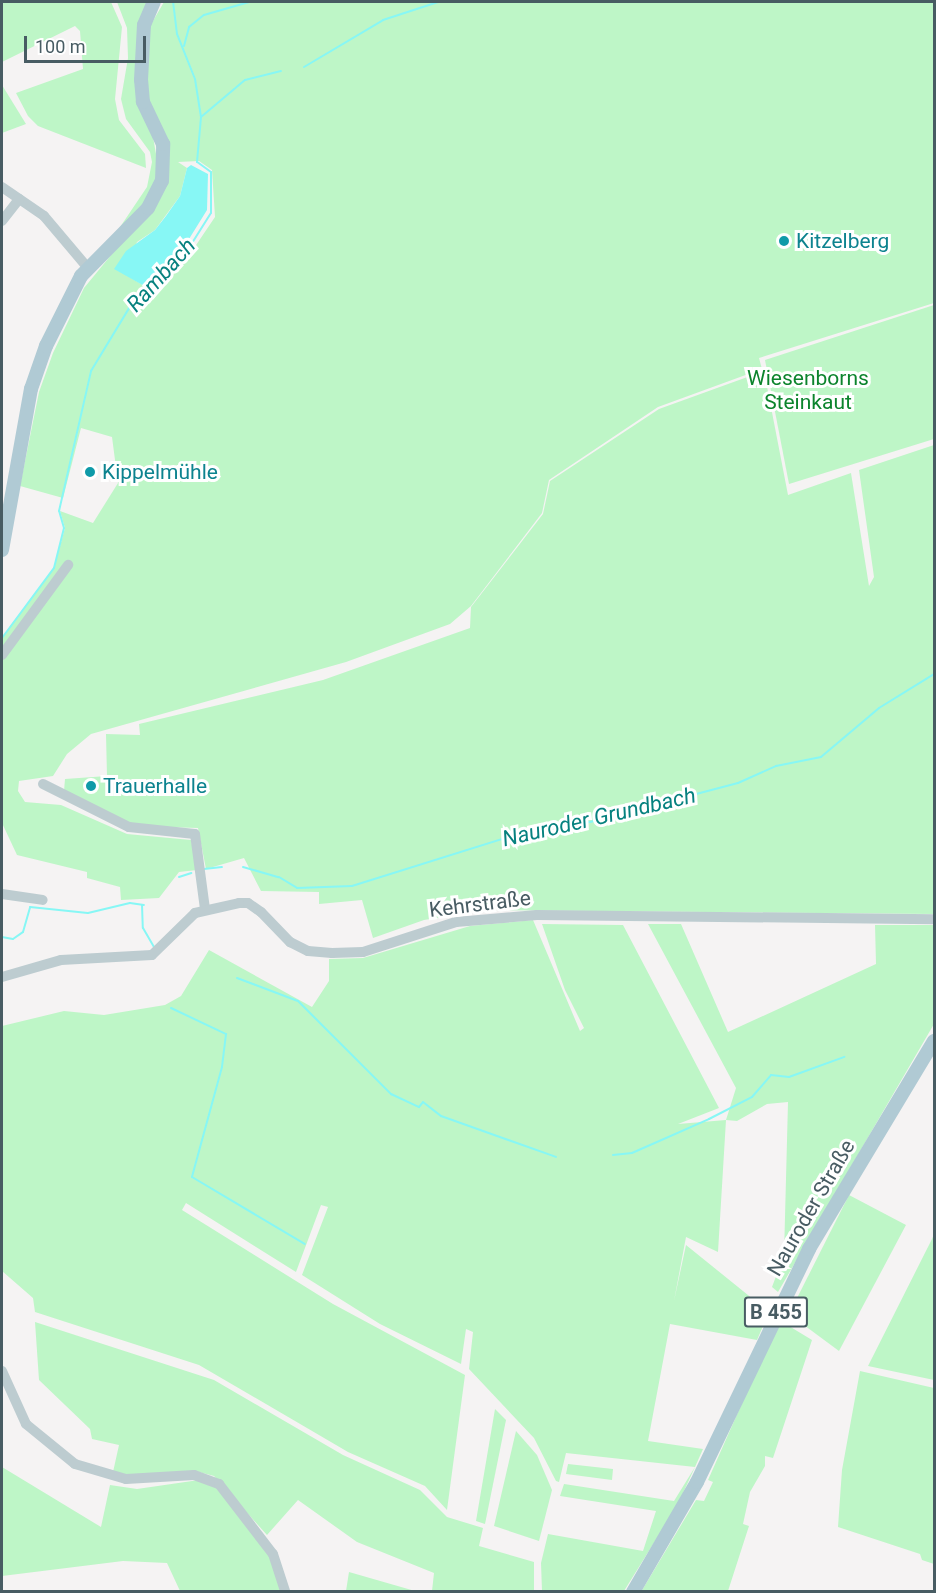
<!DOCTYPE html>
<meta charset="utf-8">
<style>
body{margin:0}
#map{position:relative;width:936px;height:1593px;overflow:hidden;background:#f5f3f3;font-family:Roboto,sans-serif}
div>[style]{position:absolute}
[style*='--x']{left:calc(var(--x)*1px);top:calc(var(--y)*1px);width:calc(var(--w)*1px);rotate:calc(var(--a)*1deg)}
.green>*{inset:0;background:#bef6c7}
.water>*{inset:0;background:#87f7f5}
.stream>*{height:2px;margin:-1px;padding:0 1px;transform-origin:1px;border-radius:1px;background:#87f7f5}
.minor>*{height:10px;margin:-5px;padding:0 5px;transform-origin:5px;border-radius:5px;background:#bdccd0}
.major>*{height:14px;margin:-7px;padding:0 7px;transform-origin:7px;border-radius:7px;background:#b0cad4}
.dots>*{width:16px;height:16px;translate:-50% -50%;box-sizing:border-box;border:3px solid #fff;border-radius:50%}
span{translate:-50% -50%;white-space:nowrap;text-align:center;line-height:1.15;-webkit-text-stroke:6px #fff;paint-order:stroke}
.shield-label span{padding:2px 4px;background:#fff;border:2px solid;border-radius:4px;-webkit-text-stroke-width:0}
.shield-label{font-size:20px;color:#485c63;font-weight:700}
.culture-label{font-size:21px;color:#0d838f}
.left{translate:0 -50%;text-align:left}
.park-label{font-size:21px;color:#0c842d}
.street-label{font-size:21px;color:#485c63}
.water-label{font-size:22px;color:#06817f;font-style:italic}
.frame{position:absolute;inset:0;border:3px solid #485c63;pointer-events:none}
.scale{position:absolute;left:24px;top:36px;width:122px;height:27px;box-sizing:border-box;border:3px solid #485c63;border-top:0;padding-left:8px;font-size:18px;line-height:21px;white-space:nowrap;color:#485c63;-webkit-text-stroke:4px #fff;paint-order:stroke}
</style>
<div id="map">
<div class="green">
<i style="clip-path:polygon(2px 2px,111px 2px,122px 27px,115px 99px,119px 120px,145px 154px,146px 168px,38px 126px,28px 116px,16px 93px,83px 69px,80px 31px,75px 26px,2px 62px)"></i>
<i style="clip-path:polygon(117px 2px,149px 2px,137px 46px,159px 171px,149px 197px,114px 236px,147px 187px,152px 162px,150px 152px,126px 119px,121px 99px,128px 58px,127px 28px)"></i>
<i style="clip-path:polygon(evenodd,164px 2px,934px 2px,934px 303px,759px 358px,762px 369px,658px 407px,549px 480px,542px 513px,471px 606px,450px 624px,346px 662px,91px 734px,67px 754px,53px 776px,19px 781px,18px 791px,25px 802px,61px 805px,127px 834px,191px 840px,197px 870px,179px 872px,159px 898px,121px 900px,120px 887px,87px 878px,87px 872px,17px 855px,2px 823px,2px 637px,54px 568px,65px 528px,60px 511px,93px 523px,118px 483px,112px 437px,81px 428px,63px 498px,20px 486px,39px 392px,53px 353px,84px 288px,163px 192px,146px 80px,150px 26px,164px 2px,199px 161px,212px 170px,215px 217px,186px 260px,154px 290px,146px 287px,126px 275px,137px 242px,155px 230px,180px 196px,187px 168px,178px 162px,199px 161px)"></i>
<i style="clip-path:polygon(2px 85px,26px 124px,2px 133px)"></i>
<i style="clip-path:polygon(934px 305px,934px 439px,789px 484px,765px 360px)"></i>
<i style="clip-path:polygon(764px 371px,788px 495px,851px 473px,869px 586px,874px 577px,859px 470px,934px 445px,934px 914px,484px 910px,424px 920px,373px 938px,362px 900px,319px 904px,319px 892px,261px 891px,244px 858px,206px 869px,198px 828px,131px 826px,64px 791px,65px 779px,107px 776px,106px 734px,140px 735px,139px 724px,323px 680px,470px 628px,471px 607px,543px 514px,550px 481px,659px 409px)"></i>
<i style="clip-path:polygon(533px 920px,580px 1031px,584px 1028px,565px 990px,542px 924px,623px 925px,719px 1108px,678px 1124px,726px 1120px,736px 1088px,648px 924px,681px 924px,728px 1032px,876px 964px,875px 925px,934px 925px,934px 1024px,778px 1292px,772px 1287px,784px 1255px,788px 1102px,767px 1104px,737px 1121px,726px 1120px,718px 1252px,686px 1237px,674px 1301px,686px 1245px,769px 1312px,757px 1340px,670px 1324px,648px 1441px,703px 1449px,695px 1467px,678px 1504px,624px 1591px,542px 1591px,541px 1563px,548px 1534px,643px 1551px,656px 1511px,560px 1496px,564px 1484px,674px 1501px,695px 1467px,566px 1453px,559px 1482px,556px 1481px,534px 1438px,469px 1369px,473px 1332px,466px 1329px,461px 1364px,380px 1324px,302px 1275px,328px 1207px,321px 1205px,296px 1272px,186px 1203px,182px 1210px,333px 1304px,465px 1375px,447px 1510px,425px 1486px,348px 1452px,199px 1365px,35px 1312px,33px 1298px,2px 1271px,2px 1026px,64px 1011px,104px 1015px,165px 1005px,181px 996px,209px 950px,312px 1007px,329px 981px,329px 959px,363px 958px,470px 926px)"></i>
<i style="clip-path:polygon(849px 1195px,906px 1225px,839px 1351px,789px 1314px)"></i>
<i style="clip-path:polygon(934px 1234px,934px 1380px,868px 1366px,932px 1239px)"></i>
<i style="clip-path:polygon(779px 1320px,812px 1340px,773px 1458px,765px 1456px,765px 1466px,750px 1492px,743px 1524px,749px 1526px,728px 1591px,641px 1592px,696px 1500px,704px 1501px,713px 1482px,708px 1480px)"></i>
<i style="clip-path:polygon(35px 1322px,214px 1380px,343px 1455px,420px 1490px,447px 1517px,483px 1528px,479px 1546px,534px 1562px,534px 1591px,432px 1591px,434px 1573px,357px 1542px,298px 1500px,267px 1535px,214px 1476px,195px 1471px,135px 1476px,113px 1472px,119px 1445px,92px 1439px,90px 1429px,39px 1380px)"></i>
<i style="clip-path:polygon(860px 1371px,934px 1388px,934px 1564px,922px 1560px,920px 1554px,838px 1527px,842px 1470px)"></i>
<i style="clip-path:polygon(495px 1409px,506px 1420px,485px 1524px,476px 1521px)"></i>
<i style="clip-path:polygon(516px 1431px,537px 1455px,552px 1490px,539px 1541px,494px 1526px)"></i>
<i style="clip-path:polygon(568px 1464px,613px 1469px,612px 1480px,566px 1474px)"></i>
<i style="clip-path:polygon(2px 1467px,101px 1527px,110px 1485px,137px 1489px,199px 1480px,211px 1484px,224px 1494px,269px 1554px,281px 1591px,180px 1591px,167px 1563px,123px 1561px,2px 1576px)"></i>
<i style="clip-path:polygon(349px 1572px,415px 1591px,346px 1591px)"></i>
</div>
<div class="water">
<i style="clip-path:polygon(191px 165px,208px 174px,207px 210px,176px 260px,146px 287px,114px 269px,126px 251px,155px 230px,166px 216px,180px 196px,187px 168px)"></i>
</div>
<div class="stream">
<i style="--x:184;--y:46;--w:20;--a:-75"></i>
<i style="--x:189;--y:27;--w:19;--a:-39"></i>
<i style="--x:204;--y:15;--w:47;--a:-16.1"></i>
<i style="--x:304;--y:67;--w:92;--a:-30.7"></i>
<i style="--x:383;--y:20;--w:58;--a:-18.1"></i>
<i style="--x:201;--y:117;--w:57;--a:-40.1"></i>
<i style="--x:245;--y:80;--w:37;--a:-14"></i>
<i style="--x:2;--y:638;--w:87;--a:-53.4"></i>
<i style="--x:54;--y:568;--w:41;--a:-76"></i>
<i style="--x:64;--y:528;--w:18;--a:-106"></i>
<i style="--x:59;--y:511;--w:144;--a:-77.1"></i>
<i style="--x:91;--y:371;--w:77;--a:-58.8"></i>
<i style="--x:131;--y:305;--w:9;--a:-6"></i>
<i style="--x:140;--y:304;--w:62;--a:-47"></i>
<i style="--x:182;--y:259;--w:54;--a:-57.8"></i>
<i style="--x:211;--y:213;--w:41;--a:-90"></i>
<i style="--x:211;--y:172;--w:17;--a:-144"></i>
<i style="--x:197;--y:162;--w:45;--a:-84.9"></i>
<i style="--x:201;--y:117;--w:38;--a:-99"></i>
<i style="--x:195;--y:79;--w:48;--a:-111.8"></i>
<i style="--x:177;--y:34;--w:32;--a:-97"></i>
<i style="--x:243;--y:867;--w:37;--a:16"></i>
<i style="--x:279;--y:877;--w:21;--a:31"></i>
<i style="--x:297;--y:888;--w:55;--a:-2.1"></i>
<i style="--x:352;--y:886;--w:168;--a:-17.4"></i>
<i style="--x:512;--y:836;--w:79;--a:-10.2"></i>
<i style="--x:590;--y:822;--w:153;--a:-14.8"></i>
<i style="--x:738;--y:783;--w:42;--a:-24.1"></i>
<i style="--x:776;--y:766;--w:46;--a:-11.3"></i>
<i style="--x:821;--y:757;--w:76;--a:-40.2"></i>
<i style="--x:879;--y:708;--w:65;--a:-31.7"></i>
<i style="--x:204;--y:869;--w:18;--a:-6"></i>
<i style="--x:179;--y:877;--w:13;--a:-18"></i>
<i style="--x:142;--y:905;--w:23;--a:88"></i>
<i style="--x:143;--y:928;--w:22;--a:60"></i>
<i style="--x:2;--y:937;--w:11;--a:10"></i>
<i style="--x:13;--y:939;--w:12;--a:-35"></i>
<i style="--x:23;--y:932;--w:26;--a:-74"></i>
<i style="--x:30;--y:907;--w:58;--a:5.9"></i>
<i style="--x:88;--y:913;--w:43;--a:-13.4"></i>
<i style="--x:130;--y:903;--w:14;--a:8"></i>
<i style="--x:237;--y:978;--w:65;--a:20.7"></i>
<i style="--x:298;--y:1001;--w:132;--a:45"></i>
<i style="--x:391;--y:1094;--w:31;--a:25"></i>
<i style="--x:419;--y:1107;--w:6;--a:-51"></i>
<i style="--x:423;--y:1102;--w:23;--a:38"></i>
<i style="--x:441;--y:1116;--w:122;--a:19.6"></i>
<i style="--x:171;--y:1008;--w:61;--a:25.3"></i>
<i style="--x:226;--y:1034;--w:33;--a:97"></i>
<i style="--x:222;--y:1067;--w:114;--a:105.3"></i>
<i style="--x:192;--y:1177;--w:131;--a:30.7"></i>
<i style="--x:613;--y:1155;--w:19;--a:-6"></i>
<i style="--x:632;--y:1153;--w:84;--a:-23.8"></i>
<i style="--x:709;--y:1119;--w:48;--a:-27.1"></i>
<i style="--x:752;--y:1097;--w:29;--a:-49"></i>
<i style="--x:771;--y:1075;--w:18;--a:6"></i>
<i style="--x:789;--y:1077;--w:59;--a:-20"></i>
</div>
<div class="minor">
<i style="--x:2;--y:187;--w:51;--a:34.6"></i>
<i style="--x:44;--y:216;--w:68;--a:49.8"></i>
<i style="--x:2;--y:221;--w:28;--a:-52"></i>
<i style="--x:2;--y:655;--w:112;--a:-53.7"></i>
<i style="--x:43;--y:784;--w:96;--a:26.6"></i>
<i style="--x:129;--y:827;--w:66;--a:6.1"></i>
<i style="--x:195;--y:834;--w:76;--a:82.4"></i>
<i style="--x:2;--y:894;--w:41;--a:8.3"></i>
<i style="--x:2;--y:977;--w:61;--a:-16.1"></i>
<i style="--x:61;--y:960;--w:91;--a:-3.1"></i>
<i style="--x:152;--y:955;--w:60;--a:-44.3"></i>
<i style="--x:195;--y:913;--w:45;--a:-12.8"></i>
<i style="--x:239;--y:903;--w:9;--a:0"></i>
<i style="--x:248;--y:903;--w:16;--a:35"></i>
<i style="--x:261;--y:912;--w:42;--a:46"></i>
<i style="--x:290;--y:942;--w:20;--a:27"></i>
<i style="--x:308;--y:951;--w:24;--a:5"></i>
<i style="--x:332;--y:953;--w:31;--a:-2"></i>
<i style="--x:363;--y:952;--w:98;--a:-17.9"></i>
<i style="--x:456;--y:922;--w:81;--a:-4.9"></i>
<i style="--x:537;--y:915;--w:397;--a:0.6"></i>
<i style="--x:2;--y:1371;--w:58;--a:65.6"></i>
<i style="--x:26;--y:1424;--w:63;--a:39.2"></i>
<i style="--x:75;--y:1464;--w:53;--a:16.4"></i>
<i style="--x:126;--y:1479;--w:68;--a:-3.4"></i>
<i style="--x:194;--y:1475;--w:27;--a:20"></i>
<i style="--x:219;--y:1484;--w:88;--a:52.4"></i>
<i style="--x:273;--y:1554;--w:40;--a:72"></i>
</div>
<div class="major">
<i style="--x:2;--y:550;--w:164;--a:-79.8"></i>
<i style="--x:31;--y:389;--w:46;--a:-70.8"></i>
<i style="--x:46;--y:346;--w:78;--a:-63.4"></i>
<i style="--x:81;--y:276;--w:95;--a:-45.4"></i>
<i style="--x:148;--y:208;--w:30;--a:-63"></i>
<i style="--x:162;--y:181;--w:37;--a:-88"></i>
<i style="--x:163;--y:144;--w:47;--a:-115.5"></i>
<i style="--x:143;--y:102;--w:22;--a:-95"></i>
<i style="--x:141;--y:80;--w:55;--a:-86.9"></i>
<i style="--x:144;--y:25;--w:25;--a:-67"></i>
<i style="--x:633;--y:1592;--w:127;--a:-59.8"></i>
<i style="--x:697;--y:1482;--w:259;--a:-64.3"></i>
<i style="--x:809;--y:1249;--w:243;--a:-59"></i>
</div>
<div class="dots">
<i style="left:784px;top:241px;background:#0f9aa8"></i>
<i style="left:90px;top:472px;background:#0f9aa8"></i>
<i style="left:91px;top:786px;background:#0f9aa8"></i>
</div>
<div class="shield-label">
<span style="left:776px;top:1312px">B 455</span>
</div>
<div class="culture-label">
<span class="left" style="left:796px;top:241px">Kitzelberg</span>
<span class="left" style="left:102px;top:472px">Kippelmühle</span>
<span class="left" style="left:103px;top:786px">Trauerhalle</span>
</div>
<div class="park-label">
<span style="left:808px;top:390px">Wiesenborns<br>Steinkaut</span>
</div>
<div class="street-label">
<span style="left:480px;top:904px;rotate:-7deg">Kehrstraße</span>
<span style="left:811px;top:1208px;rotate:-60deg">Nauroder Straße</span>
</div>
<div class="water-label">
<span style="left:161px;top:275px;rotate:-48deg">Rambach</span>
<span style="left:599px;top:817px;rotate:-13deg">Nauroder Grundbach</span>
</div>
<div class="frame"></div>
<div class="scale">100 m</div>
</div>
